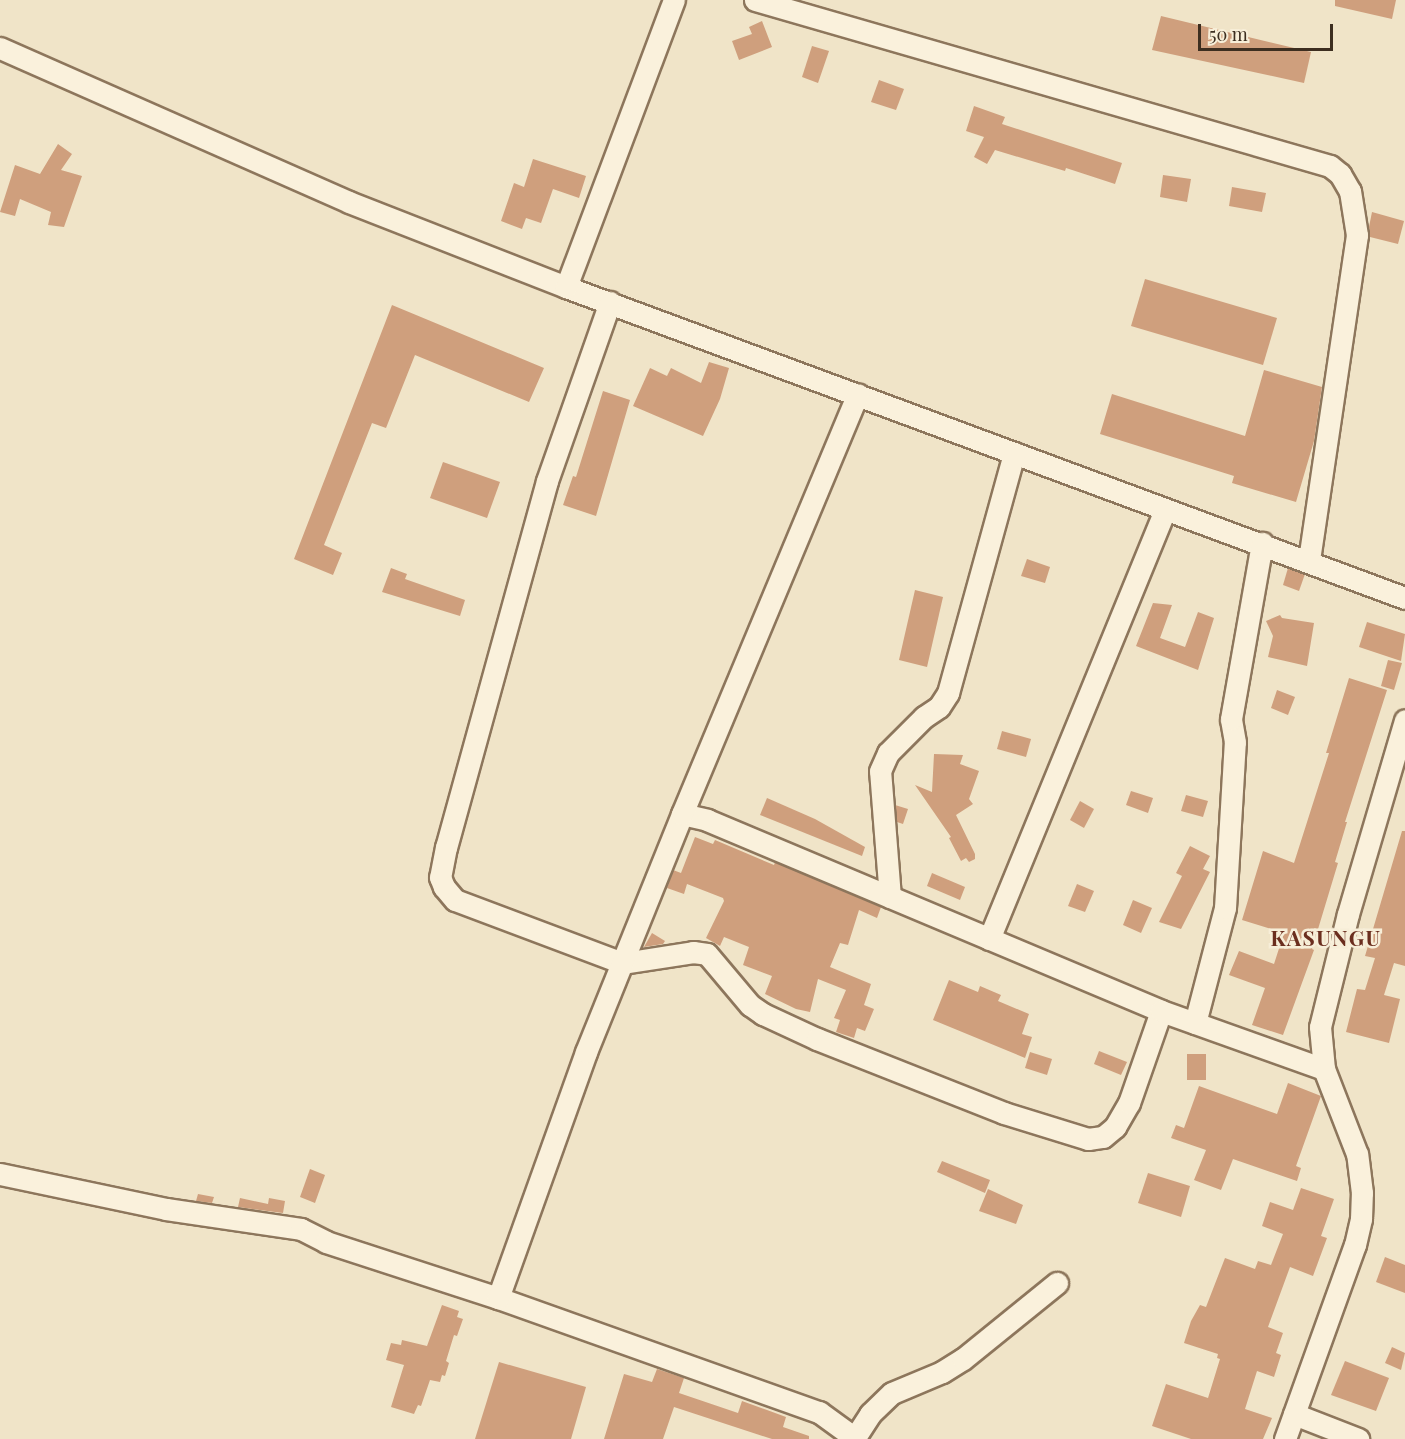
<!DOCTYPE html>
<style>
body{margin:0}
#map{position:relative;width:1405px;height:1439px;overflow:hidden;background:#f0e4c8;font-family:"Playfair Display",serif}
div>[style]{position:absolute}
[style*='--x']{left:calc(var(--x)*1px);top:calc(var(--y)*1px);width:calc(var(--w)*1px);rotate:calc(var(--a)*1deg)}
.building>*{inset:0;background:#cf9f7d}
.roads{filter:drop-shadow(2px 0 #8d765c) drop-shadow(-2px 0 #8d765c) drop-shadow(0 2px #8d765c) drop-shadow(0 -2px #8d765c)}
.minor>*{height:21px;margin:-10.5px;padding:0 10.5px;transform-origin:10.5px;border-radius:10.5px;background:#faf1dc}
span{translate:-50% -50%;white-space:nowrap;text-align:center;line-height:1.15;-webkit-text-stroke:5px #f7eed8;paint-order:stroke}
.district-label{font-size:21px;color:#6b2e1e;font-weight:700;letter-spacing:1.5px}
.scale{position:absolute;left:1198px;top:24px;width:135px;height:27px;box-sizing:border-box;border:3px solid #3d2e20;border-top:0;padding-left:8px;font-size:18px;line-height:21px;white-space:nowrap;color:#3d2e20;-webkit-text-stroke:4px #f7eed8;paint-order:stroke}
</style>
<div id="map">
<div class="building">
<i style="clip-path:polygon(1335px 0,1396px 0,1392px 19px,1335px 6px)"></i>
<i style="clip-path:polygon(1161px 16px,1311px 52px,1304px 83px,1152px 50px)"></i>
<i style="clip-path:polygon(762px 21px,772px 47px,739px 60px,732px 41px,752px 34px,749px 27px)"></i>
<i style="clip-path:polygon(812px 46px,829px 51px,818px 83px,802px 77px)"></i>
<i style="clip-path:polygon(879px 80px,904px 89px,896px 110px,871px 102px)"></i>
<i style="clip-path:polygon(974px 106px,1005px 117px,1002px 124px,1122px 163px,1115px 184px,1066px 168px,1065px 171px,995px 150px,987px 164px,974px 157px,984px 137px,966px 131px)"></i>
<i style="clip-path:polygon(58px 144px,72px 154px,61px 170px,82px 176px,64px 227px,48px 225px,51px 212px,20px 199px,15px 216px,0 212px,15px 165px,40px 174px)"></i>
<i style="clip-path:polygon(533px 159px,586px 176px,579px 198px,553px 189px,541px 223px,526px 218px,522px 229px,501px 221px,514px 183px,524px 187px)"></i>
<i style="clip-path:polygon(1163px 175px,1191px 179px,1187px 202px,1160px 197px)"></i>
<i style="clip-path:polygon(1232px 187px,1266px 193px,1262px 212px,1229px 206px)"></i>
<i style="clip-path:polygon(1372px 212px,1404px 221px,1398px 244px,1370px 237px,1369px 227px)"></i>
<i style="clip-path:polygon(1145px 279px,1277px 318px,1263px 365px,1131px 326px)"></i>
<i style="clip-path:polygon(392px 305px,544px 368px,529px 402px,415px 355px,386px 428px,372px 423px,324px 545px,342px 553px,333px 575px,294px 559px)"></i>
<i style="clip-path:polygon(709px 362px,729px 368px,720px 399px,703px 436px,633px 406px,650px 368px,667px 376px,671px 368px,701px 383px)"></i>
<i style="clip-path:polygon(1264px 370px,1322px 387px,1314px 441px,1296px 502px,1232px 483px,1234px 476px,1100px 434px,1112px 394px,1245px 436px)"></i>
<i style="clip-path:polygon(603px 391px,630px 400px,596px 516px,563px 505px,573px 476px,576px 477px)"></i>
<i style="clip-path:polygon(443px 462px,500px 482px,487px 518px,430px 498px)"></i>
<i style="clip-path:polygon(1027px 559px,1050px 567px,1045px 583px,1021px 576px)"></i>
<i style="clip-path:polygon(391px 568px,407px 574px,405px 579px,465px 600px,460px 616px,382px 592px)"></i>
<i style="clip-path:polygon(1288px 568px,1305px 574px,1299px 591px,1283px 585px)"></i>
<i style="clip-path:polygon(915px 590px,943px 597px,927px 667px,899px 660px)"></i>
<i style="clip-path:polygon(1153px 603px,1172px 605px,1160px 638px,1185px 647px,1198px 612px,1214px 618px,1198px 670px,1136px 646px)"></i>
<i style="clip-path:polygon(1280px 615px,1282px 618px,1314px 623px,1307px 666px,1268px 657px,1273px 636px,1266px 621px)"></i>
<i style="clip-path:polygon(1367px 622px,1405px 634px,1401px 661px,1359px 647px)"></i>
<i style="clip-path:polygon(1388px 660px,1402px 663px,1394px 690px,1381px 686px)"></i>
<i style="clip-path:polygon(1349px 678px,1387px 690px,1345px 822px,1347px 822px,1335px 862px,1338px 863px,1312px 949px,1314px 950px,1283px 1035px,1252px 1025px,1265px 988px,1229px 975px,1239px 951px,1274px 964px,1284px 933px,1242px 920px,1263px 851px,1294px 863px,1329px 753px,1326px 753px)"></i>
<i style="clip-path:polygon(1277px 690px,1295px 697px,1288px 715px,1271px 708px)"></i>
<i style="clip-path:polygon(1002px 731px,1031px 739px,1026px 757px,997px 749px)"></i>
<i style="clip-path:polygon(934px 754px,963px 755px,960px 764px,979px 771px,969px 799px,973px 804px,956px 815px,975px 854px,975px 859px,969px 862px,966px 858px,961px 861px,949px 838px,951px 837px,915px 785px,932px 792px)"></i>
<i style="clip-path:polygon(1131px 791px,1153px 798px,1148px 813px,1126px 805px)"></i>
<i style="clip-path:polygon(1186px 795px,1208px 801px,1203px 817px,1181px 811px)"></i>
<i style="clip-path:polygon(767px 798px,815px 819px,865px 847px,862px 856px,760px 815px)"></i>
<i style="clip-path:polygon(1080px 801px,1094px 809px,1084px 828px,1070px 820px)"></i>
<i style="clip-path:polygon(895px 805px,908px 809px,903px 824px,897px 822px)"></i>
<i style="clip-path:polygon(1402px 831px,1405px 831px,1405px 966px,1394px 963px,1384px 995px,1400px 999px,1389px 1043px,1346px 1032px,1357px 989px,1365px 990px,1375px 958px,1365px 956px)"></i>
<i style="clip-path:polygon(695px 837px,713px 844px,715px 840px,774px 865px,775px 862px,881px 907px,877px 918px,859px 910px,848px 945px,840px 943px,830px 967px,871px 984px,864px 1005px,874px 1009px,865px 1031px,857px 1028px,854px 1038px,836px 1032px,840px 1020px,834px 1018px,846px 990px,818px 979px,810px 1012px,796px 1009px,765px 994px,772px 976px,743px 965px,749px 947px,724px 937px,720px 946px,706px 938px,724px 901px,723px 898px,687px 884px,684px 894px,667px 888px,673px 870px,681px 873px)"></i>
<i style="clip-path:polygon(1190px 846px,1210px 856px,1203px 869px,1210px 872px,1181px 929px,1159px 922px,1182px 876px,1176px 873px)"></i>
<i style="clip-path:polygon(932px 873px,965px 887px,960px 900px,927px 886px)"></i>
<i style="clip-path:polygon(1077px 884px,1094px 891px,1085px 912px,1068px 906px)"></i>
<i style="clip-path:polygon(1133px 900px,1152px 908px,1141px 933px,1123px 925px)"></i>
<i style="clip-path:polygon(652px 933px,665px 941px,663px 944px,644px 947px)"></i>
<i style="clip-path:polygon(949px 980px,978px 992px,980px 986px,1001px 995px,998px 1001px,1029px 1014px,1022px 1034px,1032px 1037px,1025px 1058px,933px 1020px)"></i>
<i style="clip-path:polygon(1099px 1051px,1127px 1062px,1121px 1075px,1094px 1064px)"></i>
<i style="clip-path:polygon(1030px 1052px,1052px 1059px,1047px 1075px,1025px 1068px)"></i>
<i style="clip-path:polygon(1187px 1054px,1206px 1054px,1206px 1080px,1187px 1080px)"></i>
<i style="clip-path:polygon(1288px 1083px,1321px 1096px,1296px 1166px,1301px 1168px,1297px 1181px,1233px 1159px,1221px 1190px,1194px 1180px,1206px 1150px,1171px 1138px,1176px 1125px,1184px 1128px,1199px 1086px,1277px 1114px)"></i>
<i style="clip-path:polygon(942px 1161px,990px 1180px,985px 1193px,937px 1172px)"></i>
<i style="clip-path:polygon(310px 1169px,325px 1175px,315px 1203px,300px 1197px)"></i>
<i style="clip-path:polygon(1148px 1173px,1190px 1186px,1181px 1217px,1138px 1203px)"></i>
<i style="clip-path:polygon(1301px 1188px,1334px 1199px,1321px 1236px,1327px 1238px,1313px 1276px,1290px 1267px,1268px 1327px,1283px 1333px,1276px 1353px,1281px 1355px,1274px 1377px,1257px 1371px,1245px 1409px,1272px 1418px,1263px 1439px,1191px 1439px,1152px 1426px,1166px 1384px,1208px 1398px,1220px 1359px,1217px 1358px,1218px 1354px,1184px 1343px,1191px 1321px,1200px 1305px,1206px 1307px,1225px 1258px,1255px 1269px,1258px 1261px,1271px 1265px,1283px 1234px,1262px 1226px,1270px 1202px,1293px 1210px)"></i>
<i style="clip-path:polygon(988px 1189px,1023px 1205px,1016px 1224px,979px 1211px)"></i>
<i style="clip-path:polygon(198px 1194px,214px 1197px,212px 1203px,196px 1201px)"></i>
<i style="clip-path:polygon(240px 1198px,268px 1204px,269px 1198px,285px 1201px,283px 1213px,238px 1207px)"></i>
<i style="clip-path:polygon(1385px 1257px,1405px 1265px,1405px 1293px,1376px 1282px)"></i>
<i style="clip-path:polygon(442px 1305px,459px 1311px,457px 1317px,463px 1319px,457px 1336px,454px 1335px,446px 1361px,449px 1363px,445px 1376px,442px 1375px,440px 1382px,430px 1380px,421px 1406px,418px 1405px,414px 1414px,391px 1407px,404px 1365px,386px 1360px,391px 1343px,401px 1345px,402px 1340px,427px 1346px)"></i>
<i style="clip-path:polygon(1392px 1347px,1405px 1353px,1401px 1370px,1385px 1363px)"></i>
<i style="clip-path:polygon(1345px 1361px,1389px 1378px,1376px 1411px,1331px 1395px)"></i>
<i style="clip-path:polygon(499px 1362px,586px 1387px,571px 1439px,475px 1439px)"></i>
<i style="clip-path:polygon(657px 1369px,684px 1378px,679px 1393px,738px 1413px,742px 1401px,767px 1410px,786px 1417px,783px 1427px,809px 1436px,809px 1439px,772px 1439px,674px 1407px,663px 1439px,604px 1439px,624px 1374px,652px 1382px)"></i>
</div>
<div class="roads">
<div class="minor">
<i style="--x:755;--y:0;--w:598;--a:16.1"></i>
<i style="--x:1330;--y:166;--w:13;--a:39"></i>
<i style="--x:1340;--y:174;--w:20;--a:60"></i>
<i style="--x:1350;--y:191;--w:45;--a:81"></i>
<i style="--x:1357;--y:235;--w:330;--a:98.4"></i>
<i style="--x:0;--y:48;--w:381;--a:23.8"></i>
<i style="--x:349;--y:202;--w:233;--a:21.4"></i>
<i style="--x:566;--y:287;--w:895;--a:20.34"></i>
<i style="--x:566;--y:287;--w:307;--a:-69.4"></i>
<i style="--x:610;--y:302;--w:190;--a:109.4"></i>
<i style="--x:547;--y:481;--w:380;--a:105.4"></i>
<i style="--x:446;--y:847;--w:31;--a:101"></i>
<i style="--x:440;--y:877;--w:11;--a:68"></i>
<i style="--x:444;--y:887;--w:17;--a:50"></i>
<i style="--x:455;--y:900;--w:179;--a:20.6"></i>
<i style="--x:623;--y:963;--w:71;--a:-8.9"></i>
<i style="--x:693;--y:952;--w:14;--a:8"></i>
<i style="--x:707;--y:954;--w:67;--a:49.9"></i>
<i style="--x:750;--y:1005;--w:16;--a:35"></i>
<i style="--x:763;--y:1014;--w:60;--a:24.8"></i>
<i style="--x:817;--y:1039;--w:201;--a:21.6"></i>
<i style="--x:1004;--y:1113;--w:88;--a:17.2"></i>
<i style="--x:1088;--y:1139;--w:15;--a:-8"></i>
<i style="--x:1103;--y:1137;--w:16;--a:-40"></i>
<i style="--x:1115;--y:1127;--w:28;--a:-60"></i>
<i style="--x:1129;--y:1103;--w:97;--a:-70.8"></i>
<i style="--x:682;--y:814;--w:26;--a:13"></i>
<i style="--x:707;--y:820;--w:493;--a:22.8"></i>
<i style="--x:1161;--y:1011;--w:173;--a:19.6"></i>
<i style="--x:890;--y:897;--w:126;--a:-94.5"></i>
<i style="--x:880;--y:771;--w:20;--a:-66"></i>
<i style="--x:888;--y:753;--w:51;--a:-45"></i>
<i style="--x:924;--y:717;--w:18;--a:-34"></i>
<i style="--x:939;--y:707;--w:17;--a:-57"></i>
<i style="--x:948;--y:693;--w:249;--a:-74.6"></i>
<i style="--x:989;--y:939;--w:464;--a:-67.7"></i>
<i style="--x:1195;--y:1023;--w:119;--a:-75.4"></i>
<i style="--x:1225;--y:908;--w:166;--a:-86.6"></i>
<i style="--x:1235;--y:742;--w:23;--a:-100"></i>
<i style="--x:1231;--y:719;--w:179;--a:-80"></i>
<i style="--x:0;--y:1174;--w:170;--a:11.9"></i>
<i style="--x:166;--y:1209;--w:136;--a:8.4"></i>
<i style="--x:301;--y:1229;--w:28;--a:27"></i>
<i style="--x:326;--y:1242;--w:181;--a:18"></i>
<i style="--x:498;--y:1298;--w:341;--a:19.6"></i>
<i style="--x:819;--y:1412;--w:46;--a:36.1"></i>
<i style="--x:498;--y:1298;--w:261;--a:-70.3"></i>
<i style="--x:586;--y:1052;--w:257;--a:-68"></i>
<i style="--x:682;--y:814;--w:455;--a:-67.3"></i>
<i style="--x:1294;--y:1414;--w:69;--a:21.3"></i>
<i style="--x:854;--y:1439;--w:30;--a:-57"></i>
<i style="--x:870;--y:1414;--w:30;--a:-44"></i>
<i style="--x:892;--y:1393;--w:54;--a:-22.8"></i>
<i style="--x:942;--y:1372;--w:25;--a:-32"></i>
<i style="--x:963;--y:1359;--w:121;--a:-39"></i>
<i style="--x:1285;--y:1439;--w:206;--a:-70.2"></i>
<i style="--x:1355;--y:1245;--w:27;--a:-77"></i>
<i style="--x:1361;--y:1219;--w:26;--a:-88"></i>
<i style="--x:1362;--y:1193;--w:39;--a:-97"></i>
<i style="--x:1357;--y:1154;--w:91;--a:-111.2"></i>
<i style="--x:1324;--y:1069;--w:42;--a:-95.4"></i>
<i style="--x:1320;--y:1027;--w:116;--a:-76.1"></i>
<i style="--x:1348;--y:914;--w:202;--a:-73.6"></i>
</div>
</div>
<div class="district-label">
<span style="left:1326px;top:937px">KASUNGU</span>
</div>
<div class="scale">50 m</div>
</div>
